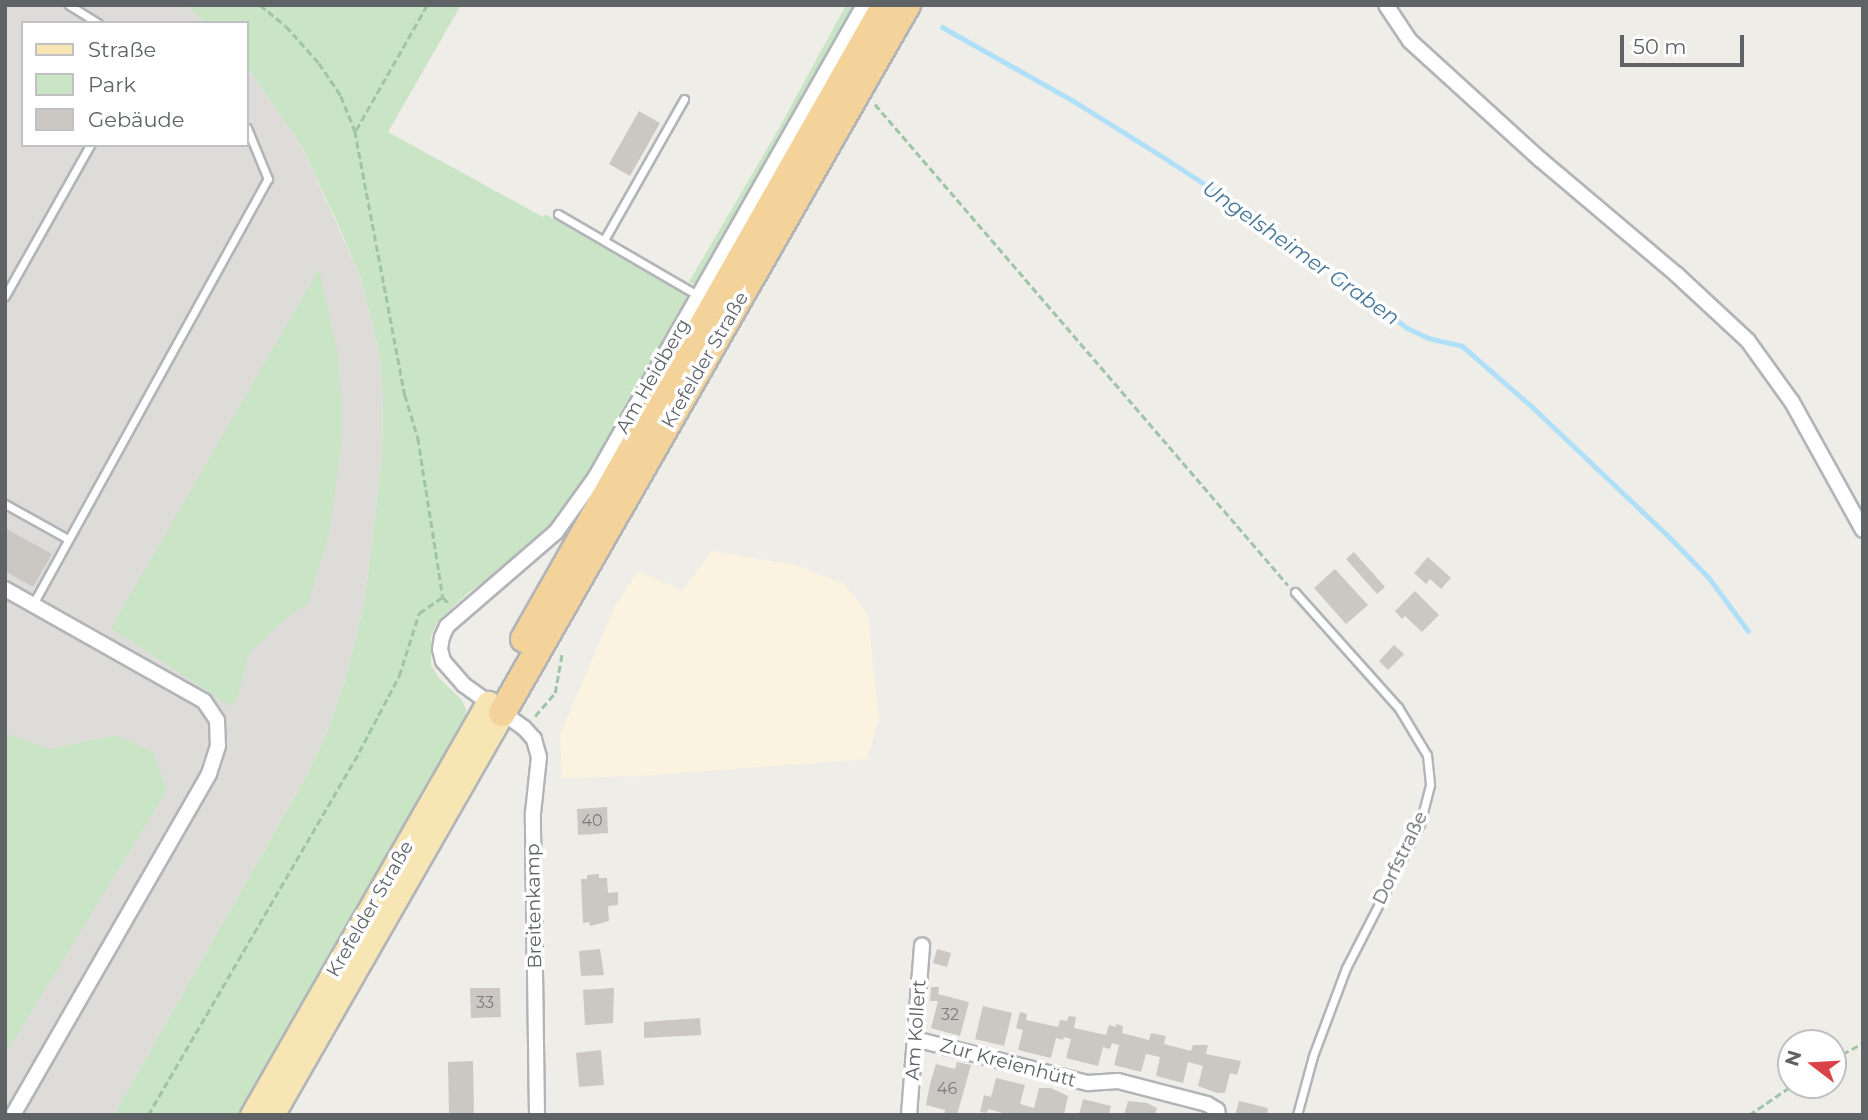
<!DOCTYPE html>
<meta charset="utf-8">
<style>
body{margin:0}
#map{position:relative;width:1868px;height:1120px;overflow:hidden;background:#efede7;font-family:Montserrat,sans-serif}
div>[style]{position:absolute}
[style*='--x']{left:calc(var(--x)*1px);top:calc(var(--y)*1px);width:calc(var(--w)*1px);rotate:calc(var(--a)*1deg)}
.commercial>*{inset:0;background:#fbf2e0}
.industrial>*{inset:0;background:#dedcd9}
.green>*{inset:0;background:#cae4c6}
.stream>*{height:5px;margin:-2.5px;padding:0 2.5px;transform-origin:2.5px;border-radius:2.5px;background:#afe0f8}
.building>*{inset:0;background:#cbc8c4}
.path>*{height:2.5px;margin-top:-1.25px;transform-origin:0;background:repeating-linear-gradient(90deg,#a0c5a6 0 7px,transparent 0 10.5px)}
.roads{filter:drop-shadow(2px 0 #b2b5b8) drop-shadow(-2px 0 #b2b5b8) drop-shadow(0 2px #b2b5b8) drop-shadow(0 -2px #b2b5b8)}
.lane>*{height:7px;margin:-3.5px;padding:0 3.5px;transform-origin:3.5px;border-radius:3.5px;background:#fff}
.street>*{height:14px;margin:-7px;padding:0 7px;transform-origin:7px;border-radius:7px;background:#fff}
.primary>*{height:23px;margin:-11.5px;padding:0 11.5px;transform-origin:11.5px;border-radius:11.5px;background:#f8e5b4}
.highway>*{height:26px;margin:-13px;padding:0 13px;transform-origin:13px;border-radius:13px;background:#f4d39a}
span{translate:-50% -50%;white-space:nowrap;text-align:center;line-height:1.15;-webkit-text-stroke:7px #fff;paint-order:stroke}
.number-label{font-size:16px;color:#7a7c7e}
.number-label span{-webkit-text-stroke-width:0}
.street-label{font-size:19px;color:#5f6366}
.water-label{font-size:21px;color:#467798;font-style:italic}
.frame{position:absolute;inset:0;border:7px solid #5f6366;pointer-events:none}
.legend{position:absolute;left:21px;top:21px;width:228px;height:126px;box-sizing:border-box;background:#fff;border:2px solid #bfc1c2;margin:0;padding:9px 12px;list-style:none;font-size:21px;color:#5f6366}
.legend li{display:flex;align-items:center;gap:14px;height:35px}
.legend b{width:35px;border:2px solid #bfc1c2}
.north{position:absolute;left:1777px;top:1029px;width:70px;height:70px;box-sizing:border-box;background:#fff;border:2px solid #bfc1c2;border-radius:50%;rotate:287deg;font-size:19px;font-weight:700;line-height:28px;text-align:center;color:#5f6366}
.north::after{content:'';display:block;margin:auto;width:24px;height:32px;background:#da4248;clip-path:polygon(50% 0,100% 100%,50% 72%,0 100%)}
.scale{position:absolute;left:1620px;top:35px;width:124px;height:32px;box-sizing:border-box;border:4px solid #5f6366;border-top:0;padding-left:9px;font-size:21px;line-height:24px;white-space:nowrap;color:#5f6366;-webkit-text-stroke:5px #fff;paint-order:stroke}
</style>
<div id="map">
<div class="commercial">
<i style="clip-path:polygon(712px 551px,795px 565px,844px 584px,868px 614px,879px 719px,867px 759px,641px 776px,562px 778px,560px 734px,615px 606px,638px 571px,682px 591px)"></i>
</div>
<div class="industrial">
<i style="clip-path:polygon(5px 5px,186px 5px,205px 23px,23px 23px,23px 145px,247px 145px,247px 67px,302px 146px,361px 279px,379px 351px,383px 394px,382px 459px,365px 598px,348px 671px,328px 730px,306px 777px,114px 1115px,5px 1115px)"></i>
</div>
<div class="green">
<i style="clip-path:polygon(186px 5px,461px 5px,388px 132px,543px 217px,545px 214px,689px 297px,633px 398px,564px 510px,529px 549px,468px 593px,438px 621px,431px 636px,431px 665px,439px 678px,461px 699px,466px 709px,465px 724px,239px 1115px,114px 1115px,306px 777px,328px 730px,348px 671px,365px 598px,382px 459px,383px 394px,379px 351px,361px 279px,340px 229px,302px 146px,247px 67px,247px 23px,205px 23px)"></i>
<i style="clip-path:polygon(846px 5px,856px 5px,795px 119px,696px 285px,689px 282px,778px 130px)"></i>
<i style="clip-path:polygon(319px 269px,338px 355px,342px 407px,341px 447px,329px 535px,308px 604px,290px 615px,249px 653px,237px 700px,230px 706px,111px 628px)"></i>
<i style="clip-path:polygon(5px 733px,49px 749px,117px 735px,153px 752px,167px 790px,5px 1055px)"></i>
</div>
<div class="stream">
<i style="--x:942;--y:27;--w:153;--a:29.4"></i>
<i style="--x:1075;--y:102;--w:94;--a:32"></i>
<i style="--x:1155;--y:152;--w:138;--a:32.9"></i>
<i style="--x:1271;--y:227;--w:169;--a:36.6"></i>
<i style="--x:1407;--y:328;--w:23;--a:25"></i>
<i style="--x:1428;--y:338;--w:35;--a:13"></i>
<i style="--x:1462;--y:346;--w:91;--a:41"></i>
<i style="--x:1531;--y:406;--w:187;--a:43.5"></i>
<i style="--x:1667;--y:535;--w:59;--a:45.7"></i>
<i style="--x:1708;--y:577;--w:67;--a:53.5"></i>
</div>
<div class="building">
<i style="clip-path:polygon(639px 111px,660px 123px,630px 176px,609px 164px)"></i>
<i style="clip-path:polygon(5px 528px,52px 554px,33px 587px,5px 571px)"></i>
<i style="clip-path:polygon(1354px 552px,1385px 587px,1377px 594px,1346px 559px)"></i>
<i style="clip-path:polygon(1428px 557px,1451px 578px,1441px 589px,1430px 579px,1426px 584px,1414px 573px)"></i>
<i style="clip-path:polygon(1335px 569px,1368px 605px,1346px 624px,1314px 588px)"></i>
<i style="clip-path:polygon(1415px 591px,1439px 615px,1422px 632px,1405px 616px,1402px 619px,1395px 611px)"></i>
<i style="clip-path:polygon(1394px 645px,1404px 654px,1388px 670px,1379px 661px)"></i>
<i style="clip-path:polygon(607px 807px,608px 833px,578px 835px,577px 809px)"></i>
<i style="clip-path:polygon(599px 874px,599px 878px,607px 878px,608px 893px,618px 892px,618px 905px,608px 906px,609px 921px,590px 926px,589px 922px,583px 923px,581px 879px,587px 879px,587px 875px)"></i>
<i style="clip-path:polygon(600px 949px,604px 975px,581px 976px,579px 951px)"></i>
<i style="clip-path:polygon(937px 949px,951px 953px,947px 967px,933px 963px)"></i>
<i style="clip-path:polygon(931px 987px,939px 987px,938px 994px,969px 1002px,960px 1036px,931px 1028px,938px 1001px,930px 1001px)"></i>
<i style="clip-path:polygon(470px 988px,500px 988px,501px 1017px,471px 1018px)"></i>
<i style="clip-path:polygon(614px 988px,613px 1023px,585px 1025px,583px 990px)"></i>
<i style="clip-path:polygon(983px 1006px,1012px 1013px,1004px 1046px,975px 1039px)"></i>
<i style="clip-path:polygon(1020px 1012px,1027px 1014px,1026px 1020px,1058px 1027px,1060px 1020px,1067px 1021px,1069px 1016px,1076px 1017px,1074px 1028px,1106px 1035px,1109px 1025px,1116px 1027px,1116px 1024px,1123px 1026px,1122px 1033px,1149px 1040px,1151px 1033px,1166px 1036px,1164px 1044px,1191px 1051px,1193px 1045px,1208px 1045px,1206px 1054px,1241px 1061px,1237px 1075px,1230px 1073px,1225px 1093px,1217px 1093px,1198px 1086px,1203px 1066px,1188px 1062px,1183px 1083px,1156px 1076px,1160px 1057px,1146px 1054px,1141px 1072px,1114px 1065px,1119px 1045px,1112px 1043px,1110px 1049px,1103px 1047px,1098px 1066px,1066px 1058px,1071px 1039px,1064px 1037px,1063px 1040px,1056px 1038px,1051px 1058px,1018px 1050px,1023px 1030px,1016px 1028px)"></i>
<i style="clip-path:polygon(700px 1018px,701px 1035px,644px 1038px,644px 1022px)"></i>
<i style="clip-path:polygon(601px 1050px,604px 1085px,579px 1087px,576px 1053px)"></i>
<i style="clip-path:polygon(473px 1061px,474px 1115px,449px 1115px,448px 1062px)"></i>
<i style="clip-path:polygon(957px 1062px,971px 1065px,957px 1115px,944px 1115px,945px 1110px,926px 1105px,930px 1084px,936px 1064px,955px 1069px)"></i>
<i style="clip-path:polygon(996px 1078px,1025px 1085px,1020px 1104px,1034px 1108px,1039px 1088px,1051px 1088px,1068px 1096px,1064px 1115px,1010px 1115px,988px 1109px,987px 1113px,980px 1112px,984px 1095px,991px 1097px)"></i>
<i style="clip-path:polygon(1083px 1099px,1111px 1106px,1109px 1115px,1079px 1115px)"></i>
<i style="clip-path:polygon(1128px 1101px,1147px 1103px,1157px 1108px,1155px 1115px,1124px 1115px)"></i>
<i style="clip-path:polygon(1239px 1101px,1268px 1108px,1267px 1115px,1235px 1115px)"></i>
</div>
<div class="path">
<i style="--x:260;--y:5;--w:33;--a:39"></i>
<i style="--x:286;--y:26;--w:50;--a:48.3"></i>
<i style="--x:319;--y:63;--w:40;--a:56"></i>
<i style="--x:341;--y:96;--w:38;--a:68"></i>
<i style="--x:355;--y:131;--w:269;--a:79.3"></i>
<i style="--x:405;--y:395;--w:45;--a:73.2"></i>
<i style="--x:418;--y:438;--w:161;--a:81.1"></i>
<i style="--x:443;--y:597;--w:9;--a:49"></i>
<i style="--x:875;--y:104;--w:634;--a:49.35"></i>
<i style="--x:356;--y:130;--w:144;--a:-60.4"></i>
<i style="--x:535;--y:716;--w:30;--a:-49"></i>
<i style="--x:555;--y:693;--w:40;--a:-80"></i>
<i style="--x:1833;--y:1059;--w:34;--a:-28"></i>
<i style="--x:148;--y:1115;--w:420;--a:-59.8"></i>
<i style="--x:359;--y:752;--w:86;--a:-62.2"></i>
<i style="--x:399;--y:676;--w:66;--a:-72.4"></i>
<i style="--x:419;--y:613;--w:29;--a:-34"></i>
<i style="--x:1749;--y:1115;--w:53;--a:-34.3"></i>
</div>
<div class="roads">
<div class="lane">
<i style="--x:69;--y:5;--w:34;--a:32"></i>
<i style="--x:558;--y:214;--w:163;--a:30.2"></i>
<i style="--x:604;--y:240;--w:162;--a:-60.4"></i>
<i style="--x:5;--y:296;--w:173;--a:-60.6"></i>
<i style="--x:5;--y:504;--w:72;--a:29.1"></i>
<i style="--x:1295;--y:592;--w:154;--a:48.2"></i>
<i style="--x:1398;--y:707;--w:56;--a:58.9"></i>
<i style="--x:1427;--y:755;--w:30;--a:84"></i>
<i style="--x:1430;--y:785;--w:40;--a:104.4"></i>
<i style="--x:1420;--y:824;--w:162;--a:117.2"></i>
<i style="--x:1346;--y:968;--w:94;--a:110.6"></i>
<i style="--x:1313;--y:1056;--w:61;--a:105.2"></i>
<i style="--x:33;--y:604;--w:486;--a:-61.1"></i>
<i style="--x:268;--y:179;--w:55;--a:-112.4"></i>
</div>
<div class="street">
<i style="--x:1386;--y:5;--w:43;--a:56.3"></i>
<i style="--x:1410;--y:41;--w:177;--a:42.3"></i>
<i style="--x:1541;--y:160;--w:177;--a:40.2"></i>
<i style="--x:1676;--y:274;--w:98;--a:42.9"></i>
<i style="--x:1748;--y:341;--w:75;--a:54.2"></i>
<i style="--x:1792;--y:402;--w:146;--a:61"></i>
<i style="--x:5;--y:589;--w:228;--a:29.4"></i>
<i style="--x:204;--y:701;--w:23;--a:56"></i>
<i style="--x:217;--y:720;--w:26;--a:88"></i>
<i style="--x:218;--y:746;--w:29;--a:108"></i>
<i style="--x:209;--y:774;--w:393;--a:119.9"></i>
<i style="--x:915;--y:1039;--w:179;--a:14.3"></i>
<i style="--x:1088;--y:1083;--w:30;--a:-4"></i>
<i style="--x:1118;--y:1081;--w:92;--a:14.5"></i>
<i style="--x:1207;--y:1104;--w:12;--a:31"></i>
<i style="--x:1217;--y:1110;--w:5;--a:79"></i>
<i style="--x:537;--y:1115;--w:302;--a:-90.8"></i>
<i style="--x:533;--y:813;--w:56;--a:-83.9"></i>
<i style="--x:539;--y:757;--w:19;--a:-106"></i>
<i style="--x:534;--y:739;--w:15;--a:-132"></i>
<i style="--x:524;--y:728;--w:74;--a:-144.4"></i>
<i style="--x:464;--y:685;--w:32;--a:-131"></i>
<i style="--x:443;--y:661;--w:12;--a:-104"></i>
<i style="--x:440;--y:649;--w:12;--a:-81"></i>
<i style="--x:442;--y:637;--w:12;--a:-66"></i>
<i style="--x:447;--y:626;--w:144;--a:-40.8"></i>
<i style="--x:556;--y:532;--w:67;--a:-54.2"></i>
<i style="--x:595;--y:478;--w:544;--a:-60.37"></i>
<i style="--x:909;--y:1115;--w:170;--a:-85.6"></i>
</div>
<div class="primary">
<i style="--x:252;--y:1115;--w:475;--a:-60.2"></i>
<i style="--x:272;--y:1115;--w:463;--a:-60.2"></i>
</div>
<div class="highway">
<i style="--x:524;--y:639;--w:730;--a:-60.34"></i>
<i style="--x:502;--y:713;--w:816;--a:-60.23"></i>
</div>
</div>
<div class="number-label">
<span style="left:592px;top:821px">40</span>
<span style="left:485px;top:1003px">33</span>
<span style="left:950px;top:1015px">32</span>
<span style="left:947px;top:1089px">46</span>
</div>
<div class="street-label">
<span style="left:705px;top:360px;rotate:-60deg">Krefelder Straße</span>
<span style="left:653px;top:376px;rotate:-60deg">Am Heidberg</span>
<span style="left:1400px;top:858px;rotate:-64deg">Dorfstraße</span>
<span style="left:534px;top:906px;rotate:-91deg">Breitenkamp</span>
<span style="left:370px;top:909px;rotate:-60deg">Krefelder Straße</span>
<span style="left:916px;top:1030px;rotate:-86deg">Am Kollert</span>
<span style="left:1008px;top:1063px;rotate:15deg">Zur Kreienhütt</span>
</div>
<div class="water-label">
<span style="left:1301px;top:253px;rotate:35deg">Ungelsheimer Graben</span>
</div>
<div class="frame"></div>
<ul class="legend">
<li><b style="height:9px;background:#f8e5b4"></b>Straße</li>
<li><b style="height:19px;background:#cae4c6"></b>Park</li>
<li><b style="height:19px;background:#cbc8c4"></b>Gebäude</li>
</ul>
<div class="north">N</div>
<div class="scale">50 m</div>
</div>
